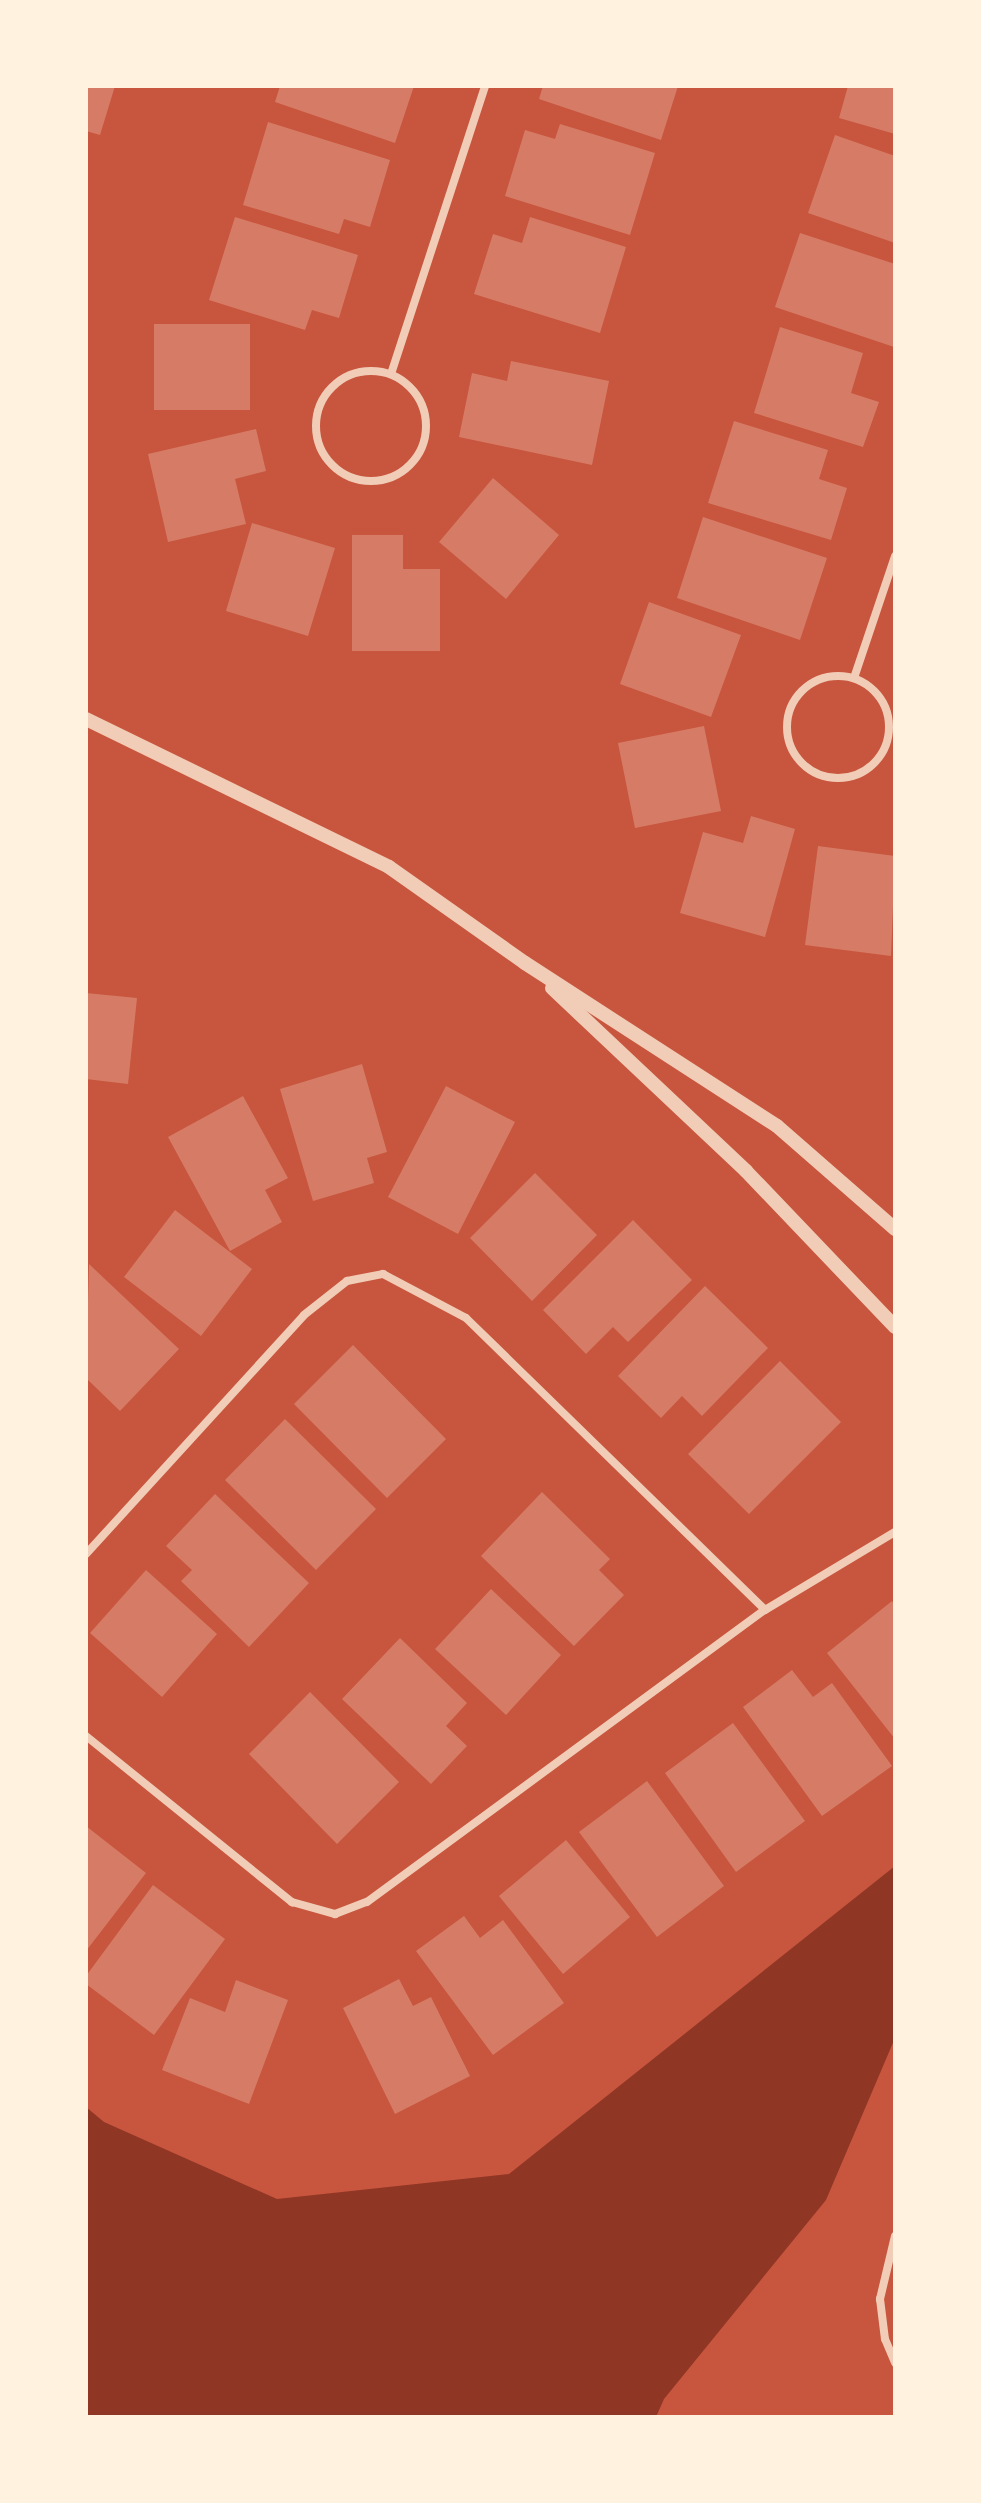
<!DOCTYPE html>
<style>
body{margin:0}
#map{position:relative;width:981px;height:2503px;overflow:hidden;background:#c8553d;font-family:Quicksand,sans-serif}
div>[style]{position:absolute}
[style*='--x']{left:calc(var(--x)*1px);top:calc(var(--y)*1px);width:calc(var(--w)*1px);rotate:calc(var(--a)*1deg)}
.water>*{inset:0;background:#8f3625}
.building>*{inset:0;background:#d67c66}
.minor>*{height:8px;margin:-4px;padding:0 4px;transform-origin:4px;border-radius:4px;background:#f1ccb7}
.minor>.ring{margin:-4px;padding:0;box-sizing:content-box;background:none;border:8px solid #f1ccb7;border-radius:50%}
.tertiary>*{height:14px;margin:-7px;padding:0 7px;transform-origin:7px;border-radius:7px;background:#f1ccb7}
span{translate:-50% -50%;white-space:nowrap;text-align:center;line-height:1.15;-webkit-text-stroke:7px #fff3e0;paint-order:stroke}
.frame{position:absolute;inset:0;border:88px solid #fff3e0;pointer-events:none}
</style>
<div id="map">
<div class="water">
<i style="clip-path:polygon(895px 1866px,895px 2038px,826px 2200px,664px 2399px,656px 2417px,86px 2417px,86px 2107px,104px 2122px,277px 2199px,509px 2174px)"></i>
</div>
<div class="building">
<i style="clip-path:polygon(86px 86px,115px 86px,100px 135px,86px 131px)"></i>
<i style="clip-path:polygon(280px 86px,414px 86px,395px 143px,275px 102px)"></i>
<i style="clip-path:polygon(543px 86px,678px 86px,661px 140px,539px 99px)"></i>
<i style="clip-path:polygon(848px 86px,895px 86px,895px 134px,839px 118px)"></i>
<i style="clip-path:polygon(268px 122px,390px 160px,370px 227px,344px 219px,339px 234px,243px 205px)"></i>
<i style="clip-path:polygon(560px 124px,655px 153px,630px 235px,505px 196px,525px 130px,555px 139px)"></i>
<i style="clip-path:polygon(835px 135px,895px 156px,895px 243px,808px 213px)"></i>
<i style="clip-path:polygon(235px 217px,358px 255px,339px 318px,312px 310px,305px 330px,209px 300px)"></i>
<i style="clip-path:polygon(530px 217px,626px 247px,600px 333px,474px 294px,493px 234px,522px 243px)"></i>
<i style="clip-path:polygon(800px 233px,895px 264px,894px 347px,775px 307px)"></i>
<i style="clip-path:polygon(154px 324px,250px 324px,250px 410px,154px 410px)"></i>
<i style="clip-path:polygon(780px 327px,863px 353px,851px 393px,879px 402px,863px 447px,754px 413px)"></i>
<i style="clip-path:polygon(511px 361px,609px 381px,592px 465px,459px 437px,472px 373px,507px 381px)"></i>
<i style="clip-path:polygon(734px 421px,828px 450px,819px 479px,847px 488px,831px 540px,708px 503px)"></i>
<i style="clip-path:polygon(256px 429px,266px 471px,235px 479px,246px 524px,168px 542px,148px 454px)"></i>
<i style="clip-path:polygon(493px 478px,559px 535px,506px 599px,439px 542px)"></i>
<i style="clip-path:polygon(703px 517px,827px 558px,800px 640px,677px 598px)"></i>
<i style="clip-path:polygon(252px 523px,335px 548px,308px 636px,226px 611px)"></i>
<i style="clip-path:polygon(352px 535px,403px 535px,403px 569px,440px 569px,440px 651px,352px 651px)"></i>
<i style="clip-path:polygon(649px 602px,741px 635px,711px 717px,620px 684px)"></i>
<i style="clip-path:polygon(704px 726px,721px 811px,635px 828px,618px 743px)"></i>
<i style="clip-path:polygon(751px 816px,795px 829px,765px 937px,680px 913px,703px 832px,743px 843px)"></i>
<i style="clip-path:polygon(818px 846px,895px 856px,891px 956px,805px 945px)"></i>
<i style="clip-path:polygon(86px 993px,137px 998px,128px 1084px,86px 1079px)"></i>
<i style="clip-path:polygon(362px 1064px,387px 1152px,367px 1158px,374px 1183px,313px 1201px,280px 1089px)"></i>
<i style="clip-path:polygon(446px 1086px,515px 1122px,458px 1234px,388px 1197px)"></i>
<i style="clip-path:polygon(243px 1096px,288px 1178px,265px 1190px,282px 1222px,230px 1251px,168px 1137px)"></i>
<i style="clip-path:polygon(535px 1173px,597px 1235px,532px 1301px,470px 1238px)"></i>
<i style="clip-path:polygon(175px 1210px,252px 1269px,201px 1336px,124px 1277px)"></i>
<i style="clip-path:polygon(633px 1220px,692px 1280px,628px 1342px,613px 1327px,586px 1354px,543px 1310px)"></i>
<i style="clip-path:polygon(89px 1264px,179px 1349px,120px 1411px,86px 1378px)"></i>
<i style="clip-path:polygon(705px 1286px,768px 1348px,702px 1416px,682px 1396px,661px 1418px,618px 1376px)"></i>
<i style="clip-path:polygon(353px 1345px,446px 1439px,387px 1498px,294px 1404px)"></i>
<i style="clip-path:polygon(780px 1361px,841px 1422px,749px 1514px,688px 1454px)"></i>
<i style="clip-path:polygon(285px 1419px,376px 1509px,316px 1570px,225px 1480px)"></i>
<i style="clip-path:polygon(542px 1492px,610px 1559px,599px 1570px,624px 1595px,574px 1646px,481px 1556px)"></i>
<i style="clip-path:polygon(215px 1494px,309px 1583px,249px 1647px,181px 1581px,192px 1570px,166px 1546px)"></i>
<i style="clip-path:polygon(146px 1570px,217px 1634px,162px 1697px,90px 1633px)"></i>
<i style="clip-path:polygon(491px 1589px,561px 1655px,506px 1715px,435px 1649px)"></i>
<i style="clip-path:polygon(892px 1601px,895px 1606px,895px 1739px,827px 1653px)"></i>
<i style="clip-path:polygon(400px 1638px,467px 1703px,446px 1726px,467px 1746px,431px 1784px,342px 1699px)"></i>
<i style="clip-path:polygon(792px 1670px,813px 1697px,832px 1683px,892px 1766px,822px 1816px,743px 1707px)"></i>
<i style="clip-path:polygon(310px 1692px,399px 1782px,337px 1844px,249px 1754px)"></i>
<i style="clip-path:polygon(733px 1723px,805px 1821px,736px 1872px,665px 1773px)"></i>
<i style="clip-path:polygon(647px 1781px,724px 1886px,657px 1937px,579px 1832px)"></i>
<i style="clip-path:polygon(86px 1826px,146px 1873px,86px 1951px)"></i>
<i style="clip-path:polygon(566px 1840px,630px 1917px,563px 1974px,499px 1896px)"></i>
<i style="clip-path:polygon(153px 1885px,225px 1939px,154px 2035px,86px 1984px,86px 1976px)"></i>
<i style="clip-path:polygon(464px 1916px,480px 1938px,503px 1920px,564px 2003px,493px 2055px,416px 1951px)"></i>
<i style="clip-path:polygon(399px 1979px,413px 2006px,431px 1997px,470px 2076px,395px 2114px,343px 2008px)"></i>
<i style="clip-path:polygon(236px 1980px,288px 2000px,249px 2104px,162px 2070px,190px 1998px,225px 2012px)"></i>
</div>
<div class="minor">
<i class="ring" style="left:316px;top:371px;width:102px;height:102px"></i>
<i style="--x:391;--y:374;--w:303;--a:-71.9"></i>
<i class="ring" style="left:787px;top:676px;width:94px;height:94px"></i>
<i style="--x:854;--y:678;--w:129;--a:-71.4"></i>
<i style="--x:86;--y:1554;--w:323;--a:-47.6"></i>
<i style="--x:304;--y:1315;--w:55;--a:-38.3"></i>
<i style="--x:347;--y:1281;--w:37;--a:-11"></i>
<i style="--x:383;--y:1274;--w:94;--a:27.9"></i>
<i style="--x:466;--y:1318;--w:418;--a:44.3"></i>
<i style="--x:86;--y:1736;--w:265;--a:38.9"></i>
<i style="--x:292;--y:1902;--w:45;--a:15.6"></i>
<i style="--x:335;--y:1914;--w:34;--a:-21"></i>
<i style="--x:367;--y:1902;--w:494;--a:-36.3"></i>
<i style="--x:765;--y:1610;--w:152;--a:-31"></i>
<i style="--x:895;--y:2236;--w:65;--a:103.4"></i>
<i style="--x:880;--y:2299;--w:40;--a:82.9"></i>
<i style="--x:885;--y:2339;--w:26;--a:67"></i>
</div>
<div class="tertiary">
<i style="--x:86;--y:719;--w:337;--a:26"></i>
<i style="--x:389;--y:867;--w:166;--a:35.2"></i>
<i style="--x:525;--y:963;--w:300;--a:32.9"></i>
<i style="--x:777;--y:1126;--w:157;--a:41.1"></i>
<i style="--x:552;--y:988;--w:267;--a:43.3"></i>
<i style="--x:746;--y:1171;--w:216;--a:46.3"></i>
</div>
<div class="frame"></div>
</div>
